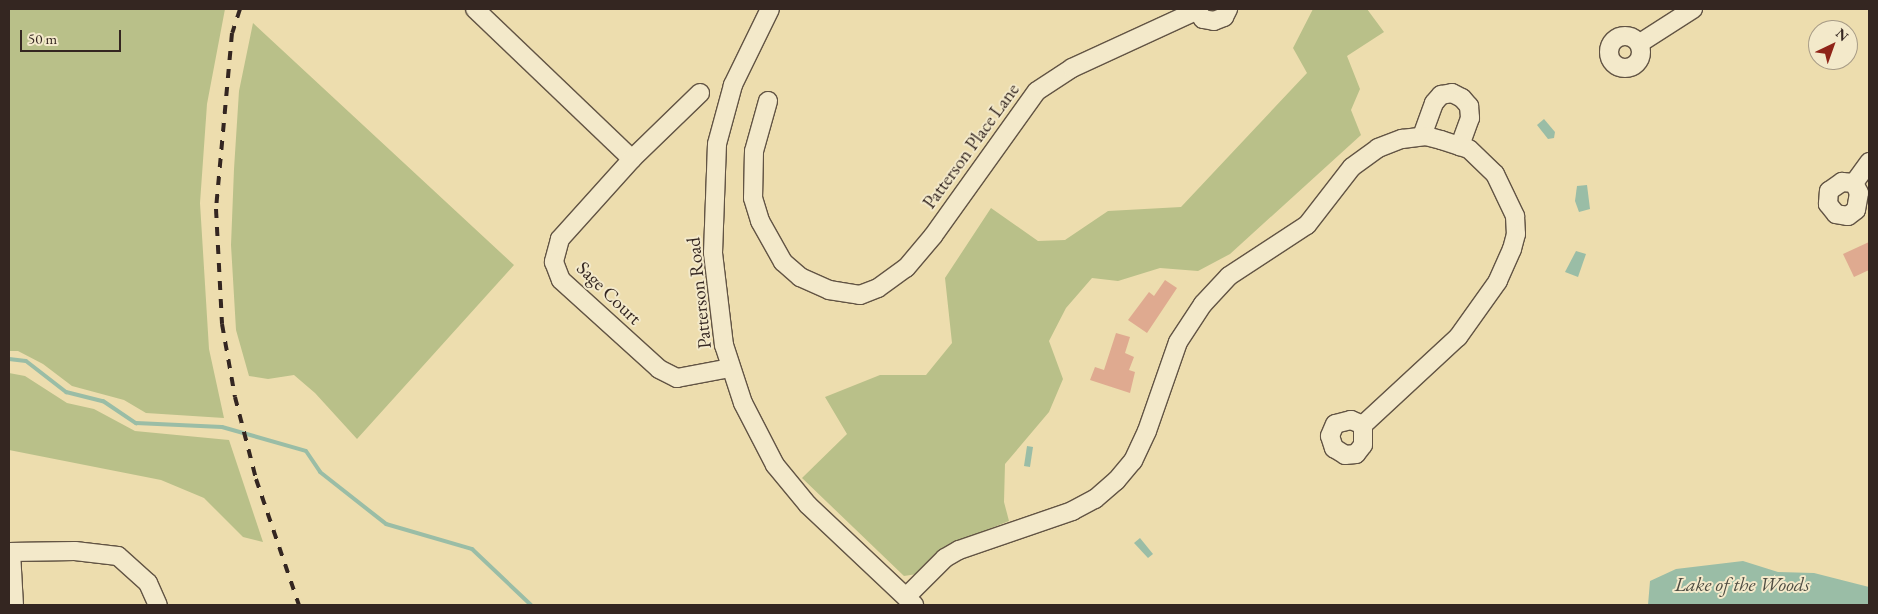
<!DOCTYPE html>
<style>
body{margin:0}
#map{position:relative;width:1878px;height:614px;overflow:hidden;background:#edddae;font-family:"EB Garamond",serif}
div>[style]{position:absolute}
[style*='--x']{left:calc(var(--x)*1px);top:calc(var(--y)*1px);width:calc(var(--w)*1px);rotate:calc(var(--a)*1deg)}
.green>*{inset:0;background:#b9c089}
.water>*{inset:0;background:#9abda6}
.stream>*{height:4px;margin:-2px;padding:0 2px;transform-origin:2px;border-radius:2px;background:#9abda6}
.building>*{inset:0;background:#dfaa90}
.roads{filter:drop-shadow(1px 0 #625444) drop-shadow(-1px 0 #625444) drop-shadow(0 1px #625444) drop-shadow(0 -1px #625444)}
.minor>*{height:18px;margin:-9px;padding:0 9px;transform-origin:9px;border-radius:9px;background:#f3e9ca}
.minor>.ring{margin:-9px;padding:0;box-sizing:content-box;background:none;border:18px solid #f3e9ca;border-radius:50%}
.rail>*{height:4px;margin-top:-2px;transform-origin:0;background:repeating-linear-gradient(90deg,#342621 0 9px,transparent 0 18px)}
span{translate:-50% -50%;white-space:nowrap;text-align:center;line-height:1.15;-webkit-text-stroke:4px #f3e9ca;paint-order:stroke}
.street-label{font-size:19px;color:#342621}
.water-label{font-size:20px;color:#4e4c42;font-style:italic}
.frame{position:absolute;inset:0;border:10px solid #342621;pointer-events:none}
.north{position:absolute;left:1808px;top:20px;width:50px;height:50px;box-sizing:border-box;background:#f3e9ca;border:1px solid #a79b86;border-radius:50%;rotate:42deg;font-size:14px;font-weight:700;line-height:20px;text-align:center;color:#342621}
.north::after{content:'';display:block;margin:auto;width:18px;height:22px;background:#8f2418;clip-path:polygon(50% 0,100% 100%,50% 72%,0 100%)}
.scale{position:absolute;left:20px;top:30px;width:101px;height:22px;box-sizing:border-box;border:2px solid #342621;border-top:0;padding-left:6px;font-size:15px;line-height:18px;white-space:nowrap;color:#342621;-webkit-text-stroke:4px #f3e9ca;paint-order:stroke}
</style>
<div id="map">
<div class="green">
<i style="clip-path:polygon(9px 9px,225px 9px,207px 104px,200px 203px,209px 349px,224px 418px,146px 413px,124px 400px,72px 386px,43px 364px,18px 351px,9px 351px)"></i>
<i style="clip-path:polygon(1313px 9px,1367px 9px,1384px 32px,1347px 56px,1360px 89px,1351px 110px,1361px 135px,1230px 254px,1198px 271px,1160px 268px,1118px 281px,1092px 278px,1066px 308px,1049px 341px,1063px 379px,1049px 412px,1005px 464px,1004px 502px,1009px 521px,952px 544px,917px 574px,904px 576px,802px 478px,847px 434px,825px 397px,880px 375px,926px 375px,952px 343px,945px 278px,991px 208px,1038px 241px,1065px 240px,1108px 211px,1181px 207px,1307px 73px,1293px 48px)"></i>
<i style="clip-path:polygon(253px 23px,514px 265px,357px 439px,315px 393px,294px 375px,268px 379px,249px 376px,236px 330px,231px 245px,234px 169px,239px 91px)"></i>
<i style="clip-path:polygon(9px 373px,25px 376px,67px 403px,94px 409px,135px 431px,229px 440px,263px 542px,243px 537px,204px 498px,161px 480px,9px 450px)"></i>
</div>
<div class="water">
<i style="clip-path:polygon(1544px 119px,1555px 132px,1554px 138px,1548px 139px,1537px 125px)"></i>
<i style="clip-path:polygon(1587px 185px,1590px 209px,1579px 212px,1575px 201px,1577px 186px)"></i>
<i style="clip-path:polygon(1576px 251px,1586px 254px,1578px 277px,1565px 272px)"></i>
<i style="clip-path:polygon(1027px 446px,1033px 447px,1030px 467px,1024px 466px)"></i>
<i style="clip-path:polygon(1140px 538px,1153px 554px,1148px 558px,1134px 543px)"></i>
<i style="clip-path:polygon(1743px 561px,1778px 572px,1814px 573px,1869px 587px,1869px 605px,1648px 605px,1650px 581px,1676px 569px)"></i>
</div>
<div class="stream">
<i style="--x:9;--y:359;--w:17;--a:7"></i>
<i style="--x:26;--y:361;--w:51;--a:37.8"></i>
<i style="--x:66;--y:392;--w:38;--a:14"></i>
<i style="--x:103;--y:401;--w:40;--a:34"></i>
<i style="--x:136;--y:423;--w:86;--a:2.7"></i>
<i style="--x:222;--y:427;--w:87;--a:15.9"></i>
<i style="--x:306;--y:451;--w:25;--a:56"></i>
<i style="--x:320;--y:472;--w:84;--a:38.2"></i>
<i style="--x:386;--y:524;--w:90;--a:16.2"></i>
<i style="--x:472;--y:549;--w:81;--a:43.5"></i>
</div>
<div class="building">
<i style="clip-path:polygon(1869px 242px,1869px 270px,1854px 277px,1843px 254px)"></i>
<i style="clip-path:polygon(1165px 280px,1177px 288px,1147px 333px,1128px 320px,1149px 292px,1154px 296px)"></i>
<i style="clip-path:polygon(1116px 333px,1130px 337px,1125px 353px,1134px 357px,1129px 370px,1135px 372px,1130px 393px,1090px 380px,1095px 367px,1104px 370px)"></i>
</div>
<div class="roads">
<div class="minor">
<i style="--x:475;--y:9;--w:217;--a:43.7"></i>
<i style="--x:770;--y:9;--w:85;--a:116"></i>
<i style="--x:733;--y:85;--w:61;--a:105.2"></i>
<i style="--x:717;--y:144;--w:109;--a:92.1"></i>
<i style="--x:713;--y:253;--w:93;--a:83.2"></i>
<i style="--x:724;--y:345;--w:61;--a:71.9"></i>
<i style="--x:743;--y:403;--w:70;--a:62.7"></i>
<i style="--x:775;--y:465;--w:52;--a:50.5"></i>
<i style="--x:808;--y:505;--w:146;--a:43.3"></i>
<i style="--x:1196;--y:9;--w:12;--a:55"></i>
<i style="--x:1203;--y:19;--w:11;--a:10"></i>
<i style="--x:1214;--y:21;--w:11;--a:-22"></i>
<i style="--x:1224;--y:17;--w:9;--a:-63"></i>
<i class="ring" style="left:1609px;top:36px;width:14px;height:14px"></i>
<i style="--x:1640;--y:43;--w:63;--a:-32.7"></i>
<i style="--x:700;--y:93;--w:95;--a:135.9"></i>
<i style="--x:632;--y:159;--w:108;--a:132"></i>
<i style="--x:560;--y:239;--w:24;--a:105"></i>
<i style="--x:554;--y:262;--w:19;--a:69"></i>
<i style="--x:561;--y:280;--w:132;--a:42.2"></i>
<i style="--x:659;--y:369;--w:20;--a:27"></i>
<i style="--x:677;--y:378;--w:54;--a:-10.7"></i>
<i style="--x:768;--y:101;--w:52;--a:105.6"></i>
<i style="--x:754;--y:151;--w:47;--a:91.2"></i>
<i style="--x:753;--y:198;--w:24;--a:73"></i>
<i style="--x:760;--y:221;--w:47;--a:60.7"></i>
<i style="--x:783;--y:262;--w:23;--a:41"></i>
<i style="--x:800;--y:277;--w:32;--a:24"></i>
<i style="--x:829;--y:290;--w:31;--a:9"></i>
<i style="--x:860;--y:295;--w:19;--a:-21"></i>
<i style="--x:878;--y:288;--w:34;--a:-36"></i>
<i style="--x:906;--y:268;--w:42;--a:-49.8"></i>
<i style="--x:933;--y:236;--w:178;--a:-54.4"></i>
<i style="--x:1037;--y:91;--w:42;--a:-33.3"></i>
<i style="--x:1072;--y:68;--w:136;--a:-24.7"></i>
<i style="--x:1422;--y:136;--w:35;--a:-70"></i>
<i style="--x:1434;--y:103;--w:11;--a:-49"></i>
<i style="--x:1441;--y:95;--w:11;--a:-10"></i>
<i style="--x:1452;--y:93;--w:11;--a:27"></i>
<i style="--x:1462;--y:98;--w:11;--a:49"></i>
<i style="--x:1469;--y:106;--w:12;--a:85"></i>
<i style="--x:1470;--y:118;--w:30;--a:110"></i>
<i style="--x:1842;--y:182;--w:12;--a:5"></i>
<i style="--x:1854;--y:183;--w:11;--a:63"></i>
<i style="--x:1859;--y:193;--w:17;--a:100"></i>
<i style="--x:1856;--y:210;--w:10;--a:143"></i>
<i style="--x:1848;--y:216;--w:12;--a:-171"></i>
<i style="--x:1836;--y:214;--w:13;--a:-129"></i>
<i style="--x:1828;--y:204;--w:13;--a:-86"></i>
<i style="--x:1829;--y:191;--w:16;--a:-35"></i>
<i style="--x:1854;--y:183;--w:26;--a:-54"></i>
<i style="--x:9;--y:552;--w:66;--a:-0.9"></i>
<i style="--x:75;--y:551;--w:43;--a:6.6"></i>
<i style="--x:118;--y:556;--w:40;--a:42"></i>
<i style="--x:148;--y:583;--w:24;--a:66"></i>
<i style="--x:11;--y:552;--w:53;--a:86.8"></i>
<i style="--x:906;--y:597;--w:55;--a:-45"></i>
<i style="--x:945;--y:558;--w:16;--a:-30"></i>
<i style="--x:959;--y:550;--w:120;--a:-19"></i>
<i style="--x:1072;--y:511;--w:26;--a:-28"></i>
<i style="--x:1095;--y:499;--w:28;--a:-41"></i>
<i style="--x:1116;--y:481;--w:26;--a:-50"></i>
<i style="--x:1133;--y:461;--w:33;--a:-65"></i>
<i style="--x:1147;--y:431;--w:94;--a:-70.8"></i>
<i style="--x:1178;--y:342;--w:45;--a:-56.7"></i>
<i style="--x:1203;--y:304;--w:38;--a:-47"></i>
<i style="--x:1229;--y:276;--w:93;--a:-33.2"></i>
<i style="--x:1307;--y:225;--w:73;--a:-52.2"></i>
<i style="--x:1352;--y:167;--w:32;--a:-36"></i>
<i style="--x:1378;--y:148;--w:26;--a:-21"></i>
<i style="--x:1402;--y:139;--w:24;--a:-7"></i>
<i style="--x:1426;--y:136;--w:16;--a:15"></i>
<i style="--x:1441;--y:140;--w:29;--a:18"></i>
<i style="--x:1469;--y:149;--w:36;--a:44"></i>
<i style="--x:1495;--y:174;--w:47;--a:64.5"></i>
<i style="--x:1515;--y:216;--w:18;--a:87"></i>
<i style="--x:1516;--y:234;--w:16;--a:105"></i>
<i style="--x:1512;--y:249;--w:35;--a:114"></i>
<i style="--x:1498;--y:281;--w:69;--a:125.5"></i>
<i style="--x:1458;--y:337;--w:129;--a:137.2"></i>
<i style="--x:1363;--y:425;--w:13;--a:-157"></i>
<i style="--x:1351;--y:420;--w:16;--a:166"></i>
<i style="--x:1335;--y:424;--w:13;--a:113"></i>
<i style="--x:1330;--y:436;--w:13;--a:72"></i>
<i style="--x:1334;--y:448;--w:13;--a:32"></i>
<i style="--x:1345;--y:455;--w:11;--a:-5"></i>
<i style="--x:1356;--y:454;--w:11;--a:-52"></i>
<i style="--x:1363;--y:445;--w:20;--a:-90"></i>
</div>
</div>
<div class="rail">
<i style="--x:240;--y:9;--w:25;--a:108"></i>
<i style="--x:232;--y:33;--w:177;--a:95.2"></i>
<i style="--x:216;--y:209;--w:115;--a:87"></i>
<i style="--x:222;--y:324;--w:74;--a:79.9"></i>
<i style="--x:235;--y:397;--w:85;--a:75.6"></i>
<i style="--x:256;--y:479;--w:133;--a:71.2"></i>
</div>
<div class="street-label">
<span style="left:971px;top:146px;rotate:-54deg">Patterson Place Lane</span>
<span style="left:609px;top:293px;rotate:44deg">Sage Court</span>
<span style="left:699px;top:293px;rotate:-96deg">Patterson Road</span>
</div>
<div class="water-label">
<span style="left:1742px;top:584px">Lake of the Woods</span>
</div>
<div class="frame"></div>
<div class="north">N</div>
<div class="scale">50 m</div>
</div>
